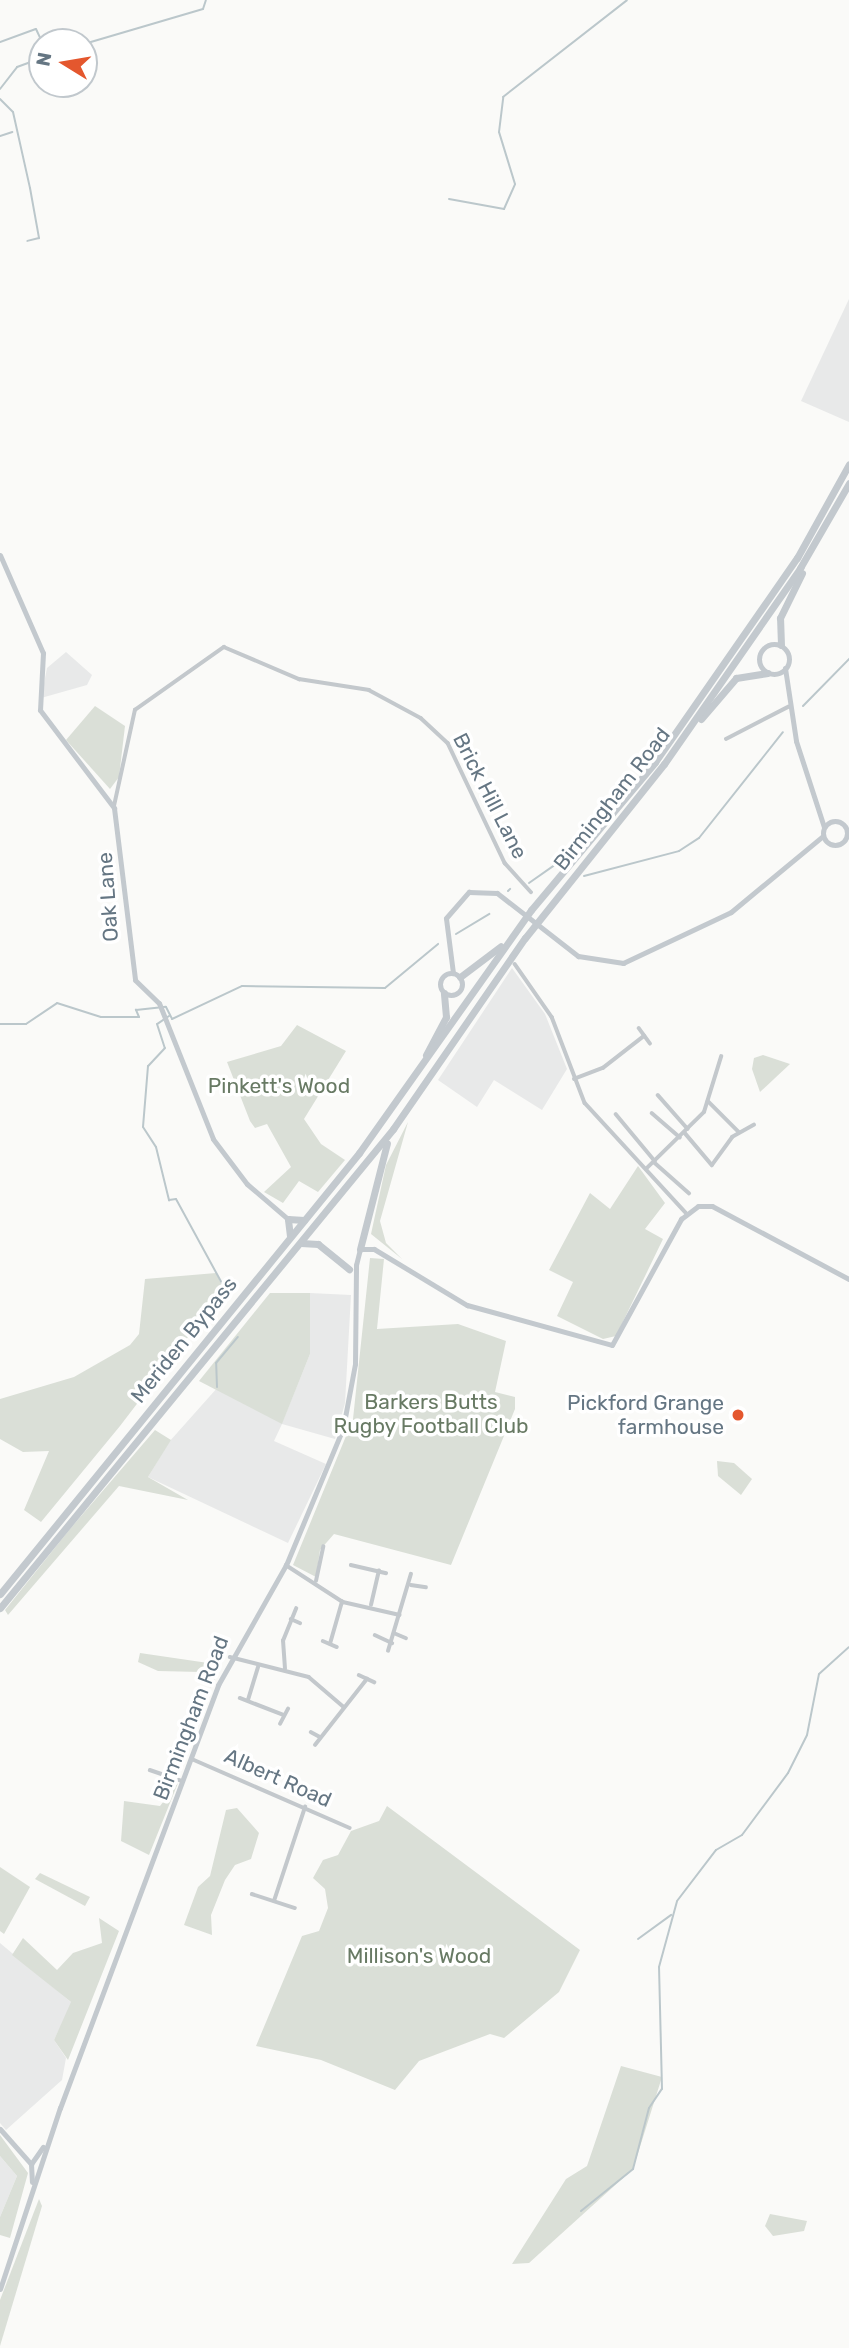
<!DOCTYPE html>
<style>
body{margin:0}
#map{position:relative;width:849px;height:2348px;overflow:hidden;background:#fafaf8;font-family:Rubik,sans-serif}
div>[style]{position:absolute}
[style*='--x']{left:calc(var(--x)*1px);top:calc(var(--y)*1px);width:calc(var(--w)*1px);rotate:calc(var(--a)*1deg)}
.built>*{inset:0;background:#e8e9e9}
.green>*{inset:0;background:#dadfd7}
.stream>*{height:2px;margin:-1px;padding:0 1px;transform-origin:1px;border-radius:1px;background:#bbc7cb}
.street>*{height:3.5px;margin:-1.75px;padding:0 1.75px;transform-origin:1.75px;border-radius:1.75px;background:#c3c8cc}
.secondary>*{height:5px;margin:-2.5px;padding:0 2.5px;transform-origin:2.5px;border-radius:2.5px;background:#c3c9ce}
.secondary>.ring{margin:-2.5px;padding:0;box-sizing:content-box;background:none;border:5px solid #c3c9ce;border-radius:50%}
.highway>*{height:7px;margin:-3.5px;padding:0 3.5px;transform-origin:3.5px;border-radius:3.5px;background:#c3c9ce}
.dots>*{width:19px;height:19px;translate:-50% -50%;box-sizing:border-box;border:4px solid #fff;border-radius:50%}
span{translate:-50% -50%;white-space:nowrap;text-align:center;line-height:1.15;-webkit-text-stroke:7px #fff;paint-order:stroke}
.street-label{font-size:21px;color:#657683}
.park-label{font-size:21px;color:#687a64}
.poi-label{font-size:21px;color:#657683}
.right{translate:-100% -50%;text-align:right}
.north{position:absolute;left:28px;top:28px;width:70px;height:70px;box-sizing:border-box;background:#fff;border:2px solid #c1c8cd;border-radius:50%;rotate:281deg;font-size:19px;font-weight:700;line-height:28px;text-align:center;color:#657683}
.north::after{content:'';display:block;margin:auto;width:24px;height:32px;background:#e4572e;clip-path:polygon(50% 0,100% 100%,50% 72%,0 100%)}
</style>
<div id="map">
<div class="built">
<i style="clip-path:polygon(849px 299px,849px 422px,801px 401px)"></i>
<i style="clip-path:polygon(66px 652px,92px 675px,87px 685px,41px 698px,47px 668px)"></i>
<i style="clip-path:polygon(512px 968px,545px 1014px,567px 1069px,542px 1110px,494px 1080px,477px 1107px,438px 1080px)"></i>
<i style="clip-path:polygon(310px 1293px,351px 1295px,345px 1403px,335px 1439px,282px 1424px,274px 1441px,326px 1464px,288px 1543px,148px 1477px,169px 1442px,218px 1387px,282px 1423px,310px 1354px)"></i>
<i style="clip-path:polygon(0 1943px,72px 2003px,54px 2040px,66px 2058px,62px 2080px,6px 2130px,0 2123px)"></i>
<i style="clip-path:polygon(0 2156px,17px 2176px,0 2217px)"></i>
</div>
<div class="green">
<i style="clip-path:polygon(95px 706px,125px 726px,119px 777px,110px 789px,66px 740px)"></i>
<i style="clip-path:polygon(297px 1025px,346px 1051px,304px 1119px,321px 1144px,345px 1160px,318px 1192px,299px 1181px,283px 1203px,264px 1192px,291px 1167px,267px 1124px,255px 1128px,250px 1121px,227px 1062px,281px 1046px)"></i>
<i style="clip-path:polygon(763px 1055px,790px 1064px,760px 1092px,752px 1069px,754px 1058px)"></i>
<i style="clip-path:polygon(408px 1122px,380px 1221px,386px 1243px,402px 1259px,371px 1234px,386px 1165px)"></i>
<i style="clip-path:polygon(638px 1166px,665px 1203px,645px 1229px,663px 1239px,616px 1336px,603px 1339px,557px 1316px,573px 1282px,549px 1270px,590px 1193px,610px 1209px)"></i>
<i style="clip-path:polygon(370px 1258px,384px 1259px,377px 1329px,458px 1324px,506px 1341px,495px 1392px,515px 1397px,515px 1409px,451px 1565px,334px 1534px,320px 1550px,316px 1577px,293px 1565px,353px 1419px)"></i>
<i style="clip-path:polygon(216px 1273px,224px 1290px,120px 1426px,41px 1522px,24px 1510px,49px 1451px,23px 1452px,0 1439px,0 1399px,74px 1377px,130px 1345px,139px 1334px,145px 1279px)"></i>
<i style="clip-path:polygon(270px 1293px,310px 1293px,310px 1354px,282px 1424px,199px 1381px)"></i>
<i style="clip-path:polygon(155px 1430px,171px 1440px,148px 1477px,188px 1500px,119px 1486px,8px 1615px,5px 1610px,70px 1529px)"></i>
<i style="clip-path:polygon(717px 1461px,734px 1463px,752px 1479px,741px 1495px,718px 1476px)"></i>
<i style="clip-path:polygon(140px 1653px,215px 1664px,218px 1671px,211px 1688px,200px 1681px,201px 1672px,158px 1671px,138px 1662px)"></i>
<i style="clip-path:polygon(178px 1783px,149px 1855px,121px 1841px,124px 1801px,160px 1806px)"></i>
<i style="clip-path:polygon(387px 1806px,580px 1950px,559px 1992px,504px 2038px,490px 2034px,419px 2061px,395px 2090px,321px 2060px,256px 2046px,302px 1936px,319px 1931px,328px 1908px,325px 1889px,313px 1878px,323px 1860px,338px 1855px,351px 1831px,379px 1821px)"></i>
<i style="clip-path:polygon(237px 1808px,259px 1833px,251px 1859px,235px 1865px,225px 1880px,211px 1915px,212px 1935px,184px 1925px,198px 1887px,210px 1876px,226px 1810px)"></i>
<i style="clip-path:polygon(0 1867px,30px 1887px,4px 1934px,0 1931px)"></i>
<i style="clip-path:polygon(40px 1873px,90px 1897px,85px 1906px,35px 1879px)"></i>
<i style="clip-path:polygon(99px 1918px,119px 1931px,68px 2060px,54px 2040px,71px 2002px,12px 1955px,23px 1938px,57px 1970px,73px 1953px,102px 1943px)"></i>
<i style="clip-path:polygon(621px 2066px,662px 2077px,633px 2169px,529px 2263px,512px 2264px,566px 2179px,587px 2166px)"></i>
<i style="clip-path:polygon(0 2135px,28px 2173px,10px 2238px,0 2235px,0 2217px,17px 2176px,0 2156px)"></i>
<i style="clip-path:polygon(39px 2199px,42px 2206px,0 2346px,0 2300px)"></i>
<i style="clip-path:polygon(770px 2214px,807px 2221px,804px 2231px,773px 2236px,765px 2226px)"></i>
</div>
<div class="stream">
<i style="--x:0;--y:42;--w:38;--a:-20"></i>
<i style="--x:36;--y:29;--w:14;--a:65"></i>
<i style="--x:84;--y:44;--w:124;--a:-16.4"></i>
<i style="--x:203;--y:9;--w:9;--a:-72"></i>
<i style="--x:0;--y:89;--w:28;--a:-52"></i>
<i style="--x:17;--y:67;--w:27;--a:-20"></i>
<i style="--x:0;--y:99;--w:18;--a:45"></i>
<i style="--x:13;--y:112;--w:78;--a:77.4"></i>
<i style="--x:30;--y:188;--w:51;--a:79.8"></i>
<i style="--x:39;--y:238;--w:12;--a:166"></i>
<i style="--x:0;--y:136;--w:13;--a:-18"></i>
<i style="--x:449;--y:199;--w:56;--a:10.3"></i>
<i style="--x:504;--y:209;--w:27;--a:-66"></i>
<i style="--x:515;--y:184;--w:54;--a:-107.1"></i>
<i style="--x:499;--y:132;--w:35;--a:-83"></i>
<i style="--x:503;--y:97;--w:157;--a:-38"></i>
<i style="--x:803;--y:706;--w:66;--a:-45.6"></i>
<i style="--x:584;--y:876;--w:98;--a:-14.7"></i>
<i style="--x:679;--y:851;--w:24;--a:-33"></i>
<i style="--x:699;--y:838;--w:135;--a:-51.6"></i>
<i style="--x:529;--y:883;--w:32;--a:-35"></i>
<i style="--x:508;--y:891;--w:3;--a:-45"></i>
<i style="--x:456;--y:934;--w:39;--a:-31"></i>
<i style="--x:169;--y:1016;--w:14;--a:146"></i>
<i style="--x:157;--y:1024;--w:25;--a:72"></i>
<i style="--x:165;--y:1048;--w:25;--a:133"></i>
<i style="--x:148;--y:1066;--w:61;--a:94.7"></i>
<i style="--x:143;--y:1127;--w:24;--a:57"></i>
<i style="--x:156;--y:1147;--w:55;--a:76.2"></i>
<i style="--x:169;--y:1200;--w:7;--a:-8"></i>
<i style="--x:176;--y:1199;--w:100;--a:61.4"></i>
<i style="--x:0;--y:1024;--w:26;--a:0"></i>
<i style="--x:26;--y:1024;--w:37;--a:-34"></i>
<i style="--x:57;--y:1003;--w:46;--a:17.7"></i>
<i style="--x:101;--y:1017;--w:38;--a:0"></i>
<i style="--x:139;--y:1017;--w:8;--a:-113"></i>
<i style="--x:136;--y:1010;--w:30;--a:-6"></i>
<i style="--x:166;--y:1007;--w:13;--a:63"></i>
<i style="--x:172;--y:1019;--w:77;--a:-25.2"></i>
<i style="--x:242;--y:986;--w:143;--a:0.8"></i>
<i style="--x:385;--y:988;--w:69;--a:-39.7"></i>
<i style="--x:217;--y:1387;--w:24;--a:-92"></i>
<i style="--x:216;--y:1363;--w:34;--a:-50"></i>
<i style="--x:638;--y:1939;--w:41;--a:-36"></i>
<i style="--x:581;--y:2211;--w:67;--a:-38.9"></i>
<i style="--x:633;--y:2169;--w:63;--a:-75.3"></i>
<i style="--x:649;--y:2108;--w:23;--a:-56"></i>
<i style="--x:662;--y:2089;--w:122;--a:-91.4"></i>
<i style="--x:659;--y:1967;--w:68;--a:-74.7"></i>
<i style="--x:677;--y:1901;--w:64;--a:-52.6"></i>
<i style="--x:716;--y:1850;--w:30;--a:-30"></i>
<i style="--x:742;--y:1835;--w:77;--a:-53.4"></i>
<i style="--x:788;--y:1773;--w:42;--a:-63.4"></i>
<i style="--x:807;--y:1735;--w:62;--a:-78.9"></i>
<i style="--x:819;--y:1674;--w:40;--a:-42"></i>
</div>
<div class="street">
<i style="--x:726;--y:739;--w:70;--a:-27.3"></i>
<i style="--x:114;--y:806;--w:98;--a:-77.7"></i>
<i style="--x:135;--y:710;--w:109;--a:-35.3"></i>
<i style="--x:224;--y:647;--w:82;--a:23.1"></i>
<i style="--x:299;--y:679;--w:71;--a:8.9"></i>
<i style="--x:369;--y:690;--w:59;--a:28.3"></i>
<i style="--x:421;--y:718;--w:37;--a:43"></i>
<i style="--x:448;--y:743;--w:133;--a:64.6"></i>
<i style="--x:505;--y:863;--w:39;--a:48"></i>
<i style="--x:515;--y:964;--w:65;--a:55.1"></i>
<i style="--x:552;--y:1017;--w:92;--a:69"></i>
<i style="--x:585;--y:1103;--w:149;--a:47.4"></i>
<i style="--x:639;--y:1028;--w:19;--a:54"></i>
<i style="--x:574;--y:1079;--w:31;--a:-21"></i>
<i style="--x:603;--y:1068;--w:52;--a:-38"></i>
<i style="--x:658;--y:1095;--w:45;--a:48.6"></i>
<i style="--x:708;--y:1101;--w:44;--a:45"></i>
<i style="--x:652;--y:1113;--w:37;--a:41"></i>
<i style="--x:616;--y:1114;--w:61;--a:50.3"></i>
<i style="--x:685;--y:1133;--w:42;--a:49.8"></i>
<i style="--x:712;--y:1165;--w:34;--a:-54"></i>
<i style="--x:732;--y:1137;--w:25;--a:-29"></i>
<i style="--x:654;--y:1162;--w:47;--a:41.5"></i>
<i style="--x:646;--y:1169;--w:81;--a:-44.5"></i>
<i style="--x:704;--y:1112;--w:58;--a:-72.8"></i>
<i style="--x:286;--y:1565;--w:68;--a:33"></i>
<i style="--x:343;--y:1602;--w:58;--a:12.8"></i>
<i style="--x:351;--y:1565;--w:36;--a:13"></i>
<i style="--x:316;--y:1581;--w:35;--a:-78"></i>
<i style="--x:411;--y:1585;--w:15;--a:8"></i>
<i style="--x:371;--y:1605;--w:35;--a:-77"></i>
<i style="--x:291;--y:1619;--w:10;--a:24"></i>
<i style="--x:394;--y:1633;--w:13;--a:23"></i>
<i style="--x:375;--y:1635;--w:19;--a:25"></i>
<i style="--x:323;--y:1641;--w:15;--a:23"></i>
<i style="--x:330;--y:1644;--w:44;--a:-74.1"></i>
<i style="--x:388;--y:1651;--w:80;--a:-73.4"></i>
<i style="--x:230;--y:1657;--w:81;--a:14.2"></i>
<i style="--x:309;--y:1677;--w:46;--a:40.6"></i>
<i style="--x:285;--y:1669;--w:28;--a:-94"></i>
<i style="--x:283;--y:1641;--w:35;--a:-68"></i>
<i style="--x:359;--y:1675;--w:17;--a:25"></i>
<i style="--x:240;--y:1698;--w:47;--a:21.1"></i>
<i style="--x:248;--y:1700;--w:34;--a:-73"></i>
<i style="--x:280;--y:1724;--w:17;--a:-62"></i>
<i style="--x:311;--y:1732;--w:10;--a:29"></i>
<i style="--x:315;--y:1745;--w:84;--a:-51.8"></i>
<i style="--x:192;--y:1759;--w:172;--a:23.6"></i>
<i style="--x:150;--y:1770;--w:34;--a:19"></i>
<i style="--x:252;--y:1894;--w:45;--a:18"></i>
<i style="--x:274;--y:1901;--w:99;--a:-71.7"></i>
</div>
<div class="secondary">
<i style="--x:0;--y:555;--w:107;--a:66.3"></i>
<i style="--x:43;--y:653;--w:57;--a:93"></i>
<i style="--x:40;--y:710;--w:123;--a:52.9"></i>
<i style="--x:114;--y:808;--w:173;--a:83"></i>
<i style="--x:135;--y:980;--w:33;--a:44"></i>
<i style="--x:159;--y:1003;--w:146;--a:68.3"></i>
<i style="--x:213;--y:1139;--w:56;--a:52.9"></i>
<i style="--x:247;--y:1184;--w:54;--a:40.5"></i>
<i class="ring" style="left:759px;top:644px;width:25px;height:25px"></i>
<i style="--x:785;--y:668;--w:74;--a:81.4"></i>
<i style="--x:796;--y:741;--w:90;--a:72"></i>
<i class="ring" style="left:823px;top:821px;width:19px;height:19px"></i>
<i class="ring" style="left:440px;top:973px;width:17px;height:17px"></i>
<i style="--x:453;--y:973;--w:55;--a:-97.3"></i>
<i style="--x:446;--y:918;--w:35;--a:-49"></i>
<i style="--x:469;--y:892;--w:28;--a:2"></i>
<i style="--x:497;--y:893;--w:103;--a:37.9"></i>
<i style="--x:578;--y:956;--w:46;--a:8.8"></i>
<i style="--x:623;--y:963;--w:119;--a:-25.3"></i>
<i style="--x:731;--y:912;--w:119;--a:-39.6"></i>
<i style="--x:356;--y:1265;--w:16;--a:-76"></i>
<i style="--x:360;--y:1249;--w:14;--a:0"></i>
<i style="--x:374;--y:1249;--w:109;--a:31.1"></i>
<i style="--x:467;--y:1305;--w:150;--a:15.4"></i>
<i style="--x:612;--y:1345;--w:144;--a:-61.3"></i>
<i style="--x:681;--y:1219;--w:21;--a:-37"></i>
<i style="--x:698;--y:1206;--w:14;--a:0"></i>
<i style="--x:712;--y:1206;--w:155;--a:28.1"></i>
<i style="--x:0;--y:2129;--w:47;--a:48.5"></i>
<i style="--x:31;--y:2164;--w:18;--a:87"></i>
<i style="--x:31;--y:2164;--w:21;--a:-55"></i>
<i style="--x:0;--y:2289;--w:191;--a:-71.7"></i>
<i style="--x:60;--y:2108;--w:452;--a:-69.5"></i>
<i style="--x:218;--y:1685;--w:138;--a:-60.5"></i>
<i style="--x:286;--y:1565;--w:148;--a:-67.4"></i>
<i style="--x:343;--y:1428;--w:65;--a:-79.4"></i>
<i style="--x:355;--y:1364;--w:99;--a:-89.4"></i>
</div>
<div class="highway">
<i style="--x:781;--y:645;--w:27;--a:-92"></i>
<i style="--x:780;--y:618;--w:50;--a:-63.9"></i>
<i style="--x:701;--y:719;--w:54;--a:-49.5"></i>
<i style="--x:736;--y:678;--w:32;--a:-9"></i>
<i style="--x:460;--y:977;--w:51;--a:-37.1"></i>
<i style="--x:426;--y:1055;--w:43;--a:-62.2"></i>
<i style="--x:446;--y:1017;--w:24;--a:-95"></i>
<i style="--x:290;--y:1236;--w:17;--a:-97"></i>
<i style="--x:288;--y:1219;--w:16;--a:4"></i>
<i style="--x:301;--y:1243;--w:17;--a:3"></i>
<i style="--x:318;--y:1244;--w:40;--a:39"></i>
<i style="--x:360;--y:1249;--w:109;--a:-75.7"></i>
<i style="--x:0;--y:1594;--w:569;--a:-50.85"></i>
<i style="--x:359;--y:1153;--w:298;--a:-54.7"></i>
<i style="--x:531;--y:910;--w:193;--a:-50"></i>
<i style="--x:655;--y:762;--w:249;--a:-55.2"></i>
<i style="--x:797;--y:558;--w:107;--a:-61"></i>
<i style="--x:0;--y:1608;--w:620;--a:-50.63"></i>
<i style="--x:393;--y:1129;--w:232;--a:-55.4"></i>
<i style="--x:525;--y:938;--w:223;--a:-51.4"></i>
<i style="--x:664;--y:764;--w:239;--a:-55.2"></i>
<i style="--x:800;--y:568;--w:98;--a:-60"></i>
</div>
<div class="dots">
<i style="left:738px;top:1415px;background:#e4572e"></i>
</div>
<div class="street-label">
<span style="left:490px;top:796px;rotate:63deg">Brick Hill Lane</span>
<span style="left:612px;top:799px;rotate:-52deg">Birmingham Road</span>
<span style="left:108px;top:897px;rotate:-94deg">Oak Lane</span>
<span style="left:184px;top:1340px;rotate:-51deg">Meriden Bypass</span>
<span style="left:191px;top:1718px;rotate:-69deg">Birmingham Road</span>
<span style="left:278px;top:1778px;rotate:24deg">Albert Road</span>
</div>
<div class="park-label">
<span style="left:279px;top:1086px">Pinkett's Wood</span>
<span style="left:431px;top:1414px">Barkers Butts<br>Rugby Football Club</span>
<span style="left:419px;top:1956px">Millison's Wood</span>
</div>
<div class="poi-label">
<span class="right" style="left:724px;top:1415px">Pickford Grange<br>farmhouse</span>
</div>
<div class="north">N</div>
</div>
